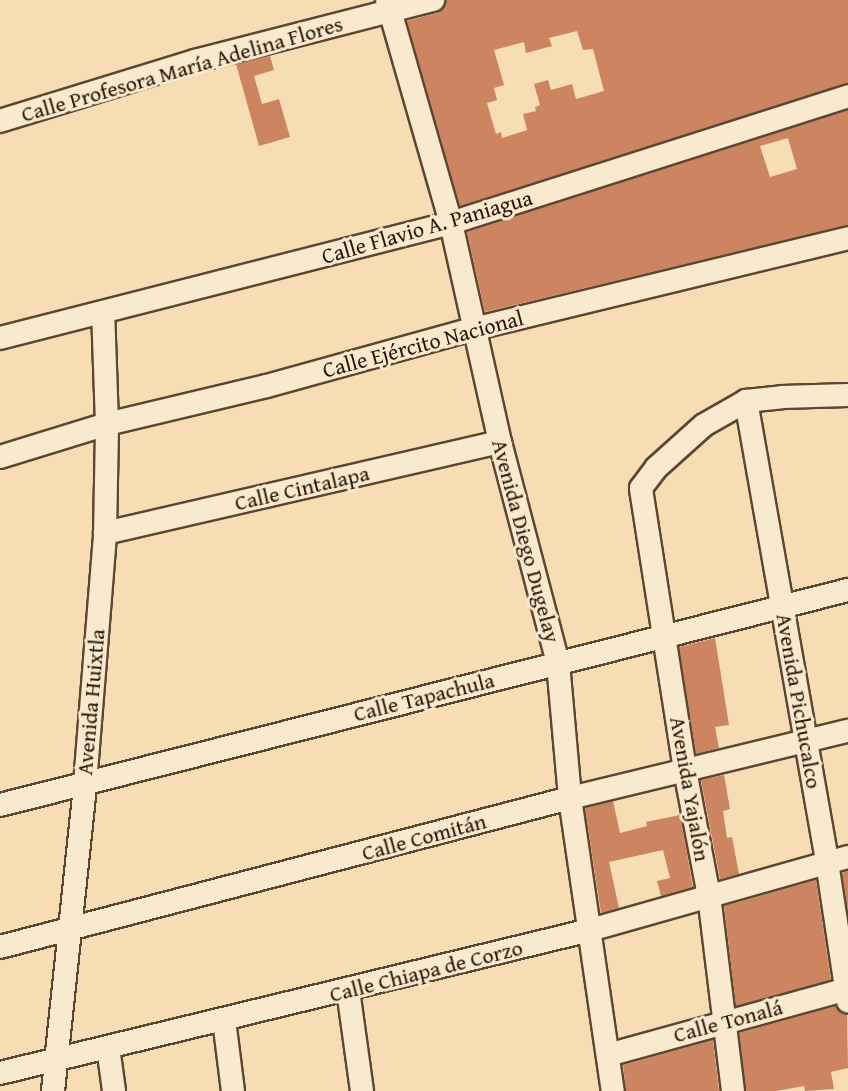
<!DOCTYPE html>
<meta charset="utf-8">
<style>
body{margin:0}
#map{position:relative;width:848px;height:1091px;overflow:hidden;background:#f6ddb3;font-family:"Gentium Book Plus",serif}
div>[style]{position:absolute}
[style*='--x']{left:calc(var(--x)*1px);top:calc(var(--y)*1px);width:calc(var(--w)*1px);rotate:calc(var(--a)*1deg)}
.building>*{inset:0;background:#cc8560}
.roads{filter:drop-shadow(2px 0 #5c4633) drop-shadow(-2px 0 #5c4633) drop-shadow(0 2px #5c4633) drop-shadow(0 -2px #5c4633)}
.minor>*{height:22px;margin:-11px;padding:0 11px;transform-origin:11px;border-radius:11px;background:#f9e9ce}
span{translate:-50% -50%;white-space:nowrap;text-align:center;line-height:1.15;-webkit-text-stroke:6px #f9e9ce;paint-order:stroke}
.street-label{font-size:22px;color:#281408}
</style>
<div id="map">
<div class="building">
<i style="clip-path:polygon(evenodd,446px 0,848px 0,848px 83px,460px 206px,407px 21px,437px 13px,443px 9px,446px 0,577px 31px,583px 50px,593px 49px,604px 91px,576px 99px,572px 84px,551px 90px,548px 80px,534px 84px,540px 105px,535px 107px,536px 111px,523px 114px,527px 130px,502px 138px,501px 132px,496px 134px,487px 103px,497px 100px,494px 88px,504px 85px,494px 50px,524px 42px,526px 53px,552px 46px,549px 38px,577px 31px)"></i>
<i style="clip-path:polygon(270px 56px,274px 70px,254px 76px,262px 104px,279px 99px,290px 137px,259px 146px,236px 64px)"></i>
<i style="clip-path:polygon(evenodd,848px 110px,848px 225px,485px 312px,467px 232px,848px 110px,788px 138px,797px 169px,770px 177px,760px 146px,788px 138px)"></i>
<i style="clip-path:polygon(715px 638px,729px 725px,715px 727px,719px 748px,696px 754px,679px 647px)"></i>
<i style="clip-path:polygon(724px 775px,730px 809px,723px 811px,727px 838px,732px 837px,739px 874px,720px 879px,701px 780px)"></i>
<i style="clip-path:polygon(613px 801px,620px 833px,647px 826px,646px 822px,680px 815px,693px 887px,661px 896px,657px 881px,670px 878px,663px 850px,609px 862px,619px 908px,601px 913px,585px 808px)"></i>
<i style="clip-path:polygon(848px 871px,848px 911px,842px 873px)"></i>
<i style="clip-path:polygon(816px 880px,831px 980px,736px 1006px,724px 906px)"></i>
<i style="clip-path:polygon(836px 1006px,847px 1014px,848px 1068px,831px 1072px,834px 1089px,805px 1091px,804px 1086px,776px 1091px,746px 1091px,739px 1033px)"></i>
<i style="clip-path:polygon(713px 1040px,719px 1091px,626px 1091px,623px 1065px)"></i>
</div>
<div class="roads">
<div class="minor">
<i style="--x:387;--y:0;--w:232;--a:74"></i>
<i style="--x:451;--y:223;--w:224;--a:77.4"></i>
<i style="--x:500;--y:442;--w:228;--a:75.3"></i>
<i style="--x:558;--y:663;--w:136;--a:84.9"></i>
<i style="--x:570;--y:798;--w:296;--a:81.7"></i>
<i style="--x:0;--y:121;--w:204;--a:-17.1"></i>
<i style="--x:195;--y:61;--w:246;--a:-14.4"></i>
<i style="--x:0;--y:338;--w:465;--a:-14.3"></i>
<i style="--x:451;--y:223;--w:417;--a:-17.7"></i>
<i style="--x:746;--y:401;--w:468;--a:80"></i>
<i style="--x:827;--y:862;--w:141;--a:81.4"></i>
<i style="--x:0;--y:457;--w:112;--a:-17.1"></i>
<i style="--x:107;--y:424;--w:164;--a:-13.4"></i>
<i style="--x:267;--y:386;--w:214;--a:-15.5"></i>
<i style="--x:473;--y:329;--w:386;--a:-13.6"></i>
<i style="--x:105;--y:533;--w:405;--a:-13"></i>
<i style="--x:0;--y:805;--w:875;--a:-14.23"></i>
<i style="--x:0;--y:947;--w:589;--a:-14.65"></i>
<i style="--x:570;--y:798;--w:286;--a:-13.6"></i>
<i style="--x:348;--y:990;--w:102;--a:82.1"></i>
<i style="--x:224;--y:1020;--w:72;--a:82.8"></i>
<i style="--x:108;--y:1047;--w:44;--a:82.2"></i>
<i style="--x:608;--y:1055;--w:249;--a:-15.4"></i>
<i style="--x:0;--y:1073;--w:607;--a:-13.62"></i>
<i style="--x:590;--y:930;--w:268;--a:-15.8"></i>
<i style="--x:53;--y:1091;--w:309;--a:-84"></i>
<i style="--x:85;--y:784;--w:252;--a:-85.4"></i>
<i style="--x:105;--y:533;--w:109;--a:-88.9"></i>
<i style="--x:107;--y:424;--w:112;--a:-92"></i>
<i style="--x:733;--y:1091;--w:196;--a:-97"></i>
<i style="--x:709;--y:896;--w:128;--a:-100.8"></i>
<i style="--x:685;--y:770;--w:285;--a:-98.9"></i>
<i style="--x:641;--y:488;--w:25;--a:-53"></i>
<i style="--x:656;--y:468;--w:64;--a:-41.9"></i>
<i style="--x:704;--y:425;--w:48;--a:-29.7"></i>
<i style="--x:746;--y:401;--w:36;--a:-6"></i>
<i style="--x:782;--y:397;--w:66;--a:-1.7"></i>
</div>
</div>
<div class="street-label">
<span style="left:182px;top:69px;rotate:-16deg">Calle Profesora María Adelina Flores</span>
<span style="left:427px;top:227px;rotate:-16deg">Calle Flavio A. Paniagua</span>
<span style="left:423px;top:344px;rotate:-15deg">Calle Ejército Nacional</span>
<span style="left:302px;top:488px;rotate:-13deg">Calle Cintalapa</span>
<span style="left:526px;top:541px;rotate:75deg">Avenida Diego Dugelay</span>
<span style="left:424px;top:697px;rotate:-14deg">Calle Tapachula</span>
<span style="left:799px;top:701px;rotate:80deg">Avenida Pichucalco</span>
<span style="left:91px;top:702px;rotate:-85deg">Avenida Huixtla</span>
<span style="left:690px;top:789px;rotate:80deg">Avenida Yajalón</span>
<span style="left:424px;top:837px;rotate:-15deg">Calle Comitán</span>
<span style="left:426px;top:971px;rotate:-14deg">Calle Chiapa de Corzo</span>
<span style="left:728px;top:1021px;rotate:-15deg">Calle Tonalá</span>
</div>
</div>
